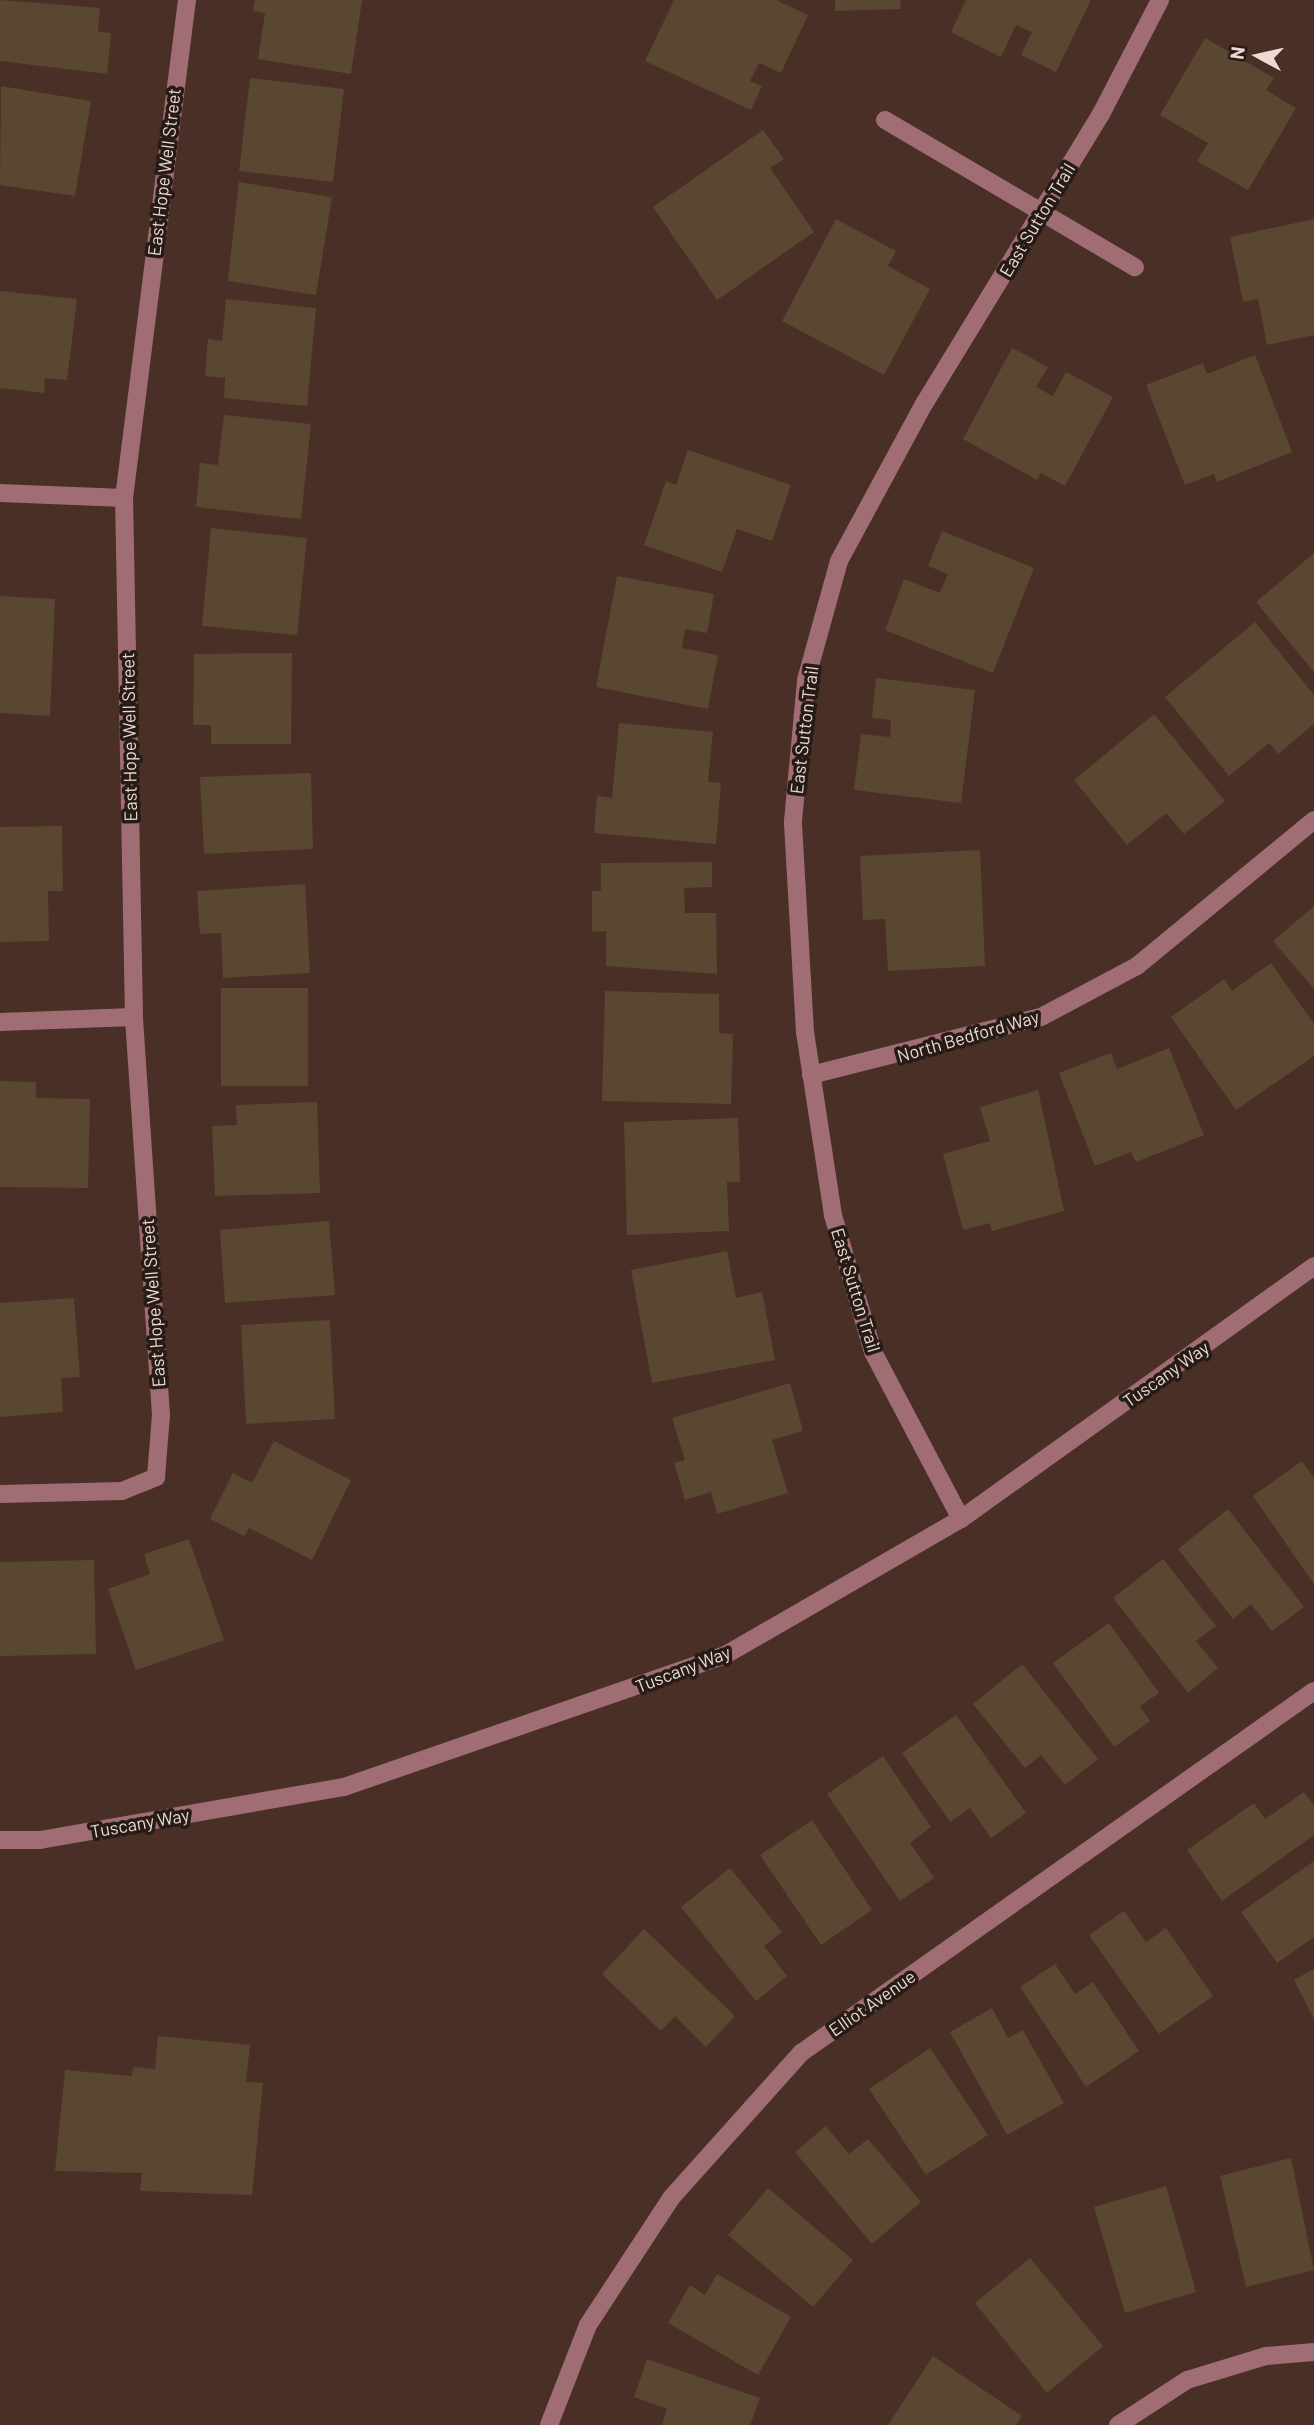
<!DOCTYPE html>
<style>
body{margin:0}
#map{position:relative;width:1314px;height:2425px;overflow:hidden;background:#492f25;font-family:Barlow,sans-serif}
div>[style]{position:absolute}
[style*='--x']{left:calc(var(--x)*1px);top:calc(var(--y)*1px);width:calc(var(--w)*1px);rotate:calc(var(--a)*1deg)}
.building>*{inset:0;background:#5a4731}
.minor>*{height:18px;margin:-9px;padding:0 9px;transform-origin:9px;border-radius:9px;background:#a16d74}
span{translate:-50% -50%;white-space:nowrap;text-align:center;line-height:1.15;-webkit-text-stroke:7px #271b16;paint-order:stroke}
.street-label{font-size:18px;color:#ebd9d3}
.north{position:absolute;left:1223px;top:21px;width:70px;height:70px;-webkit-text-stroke:5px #271b16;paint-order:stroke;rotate:278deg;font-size:19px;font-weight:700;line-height:28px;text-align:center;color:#ebd9d3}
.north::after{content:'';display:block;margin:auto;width:24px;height:32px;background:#ebd9d3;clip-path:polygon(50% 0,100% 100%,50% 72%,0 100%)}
</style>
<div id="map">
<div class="building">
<i style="clip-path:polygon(0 0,100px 8px,98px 32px,111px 33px,107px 74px,0 61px)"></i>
<i style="clip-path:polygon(255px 0,362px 0,351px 74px,258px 59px,265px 13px,253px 11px)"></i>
<i style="clip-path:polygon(674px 0,776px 0,808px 15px,781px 73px,759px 63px,750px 81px,762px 86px,751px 110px,645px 61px)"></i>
<i style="clip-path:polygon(835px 0,900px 0,901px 9px,835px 11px)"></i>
<i style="clip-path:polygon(966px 0,1091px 0,1056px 72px,1021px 55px,1032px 32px,1016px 25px,1001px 57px,951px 32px)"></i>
<i style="clip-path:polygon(1205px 38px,1274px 78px,1266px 90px,1296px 108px,1248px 190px,1197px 161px,1208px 143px,1160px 115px)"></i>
<i style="clip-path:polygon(250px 78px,344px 89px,333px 182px,239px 171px)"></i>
<i style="clip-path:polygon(1px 86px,91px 101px,75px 196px,0 185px)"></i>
<i style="clip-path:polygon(763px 130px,784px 159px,770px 168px,814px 232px,717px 300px,653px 207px)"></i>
<i style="clip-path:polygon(239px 182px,332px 197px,316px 295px,228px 281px)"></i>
<i style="clip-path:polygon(836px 219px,896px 251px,888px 266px,930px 289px,884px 375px,782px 321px)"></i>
<i style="clip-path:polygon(1314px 219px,1314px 335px,1267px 345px,1258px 299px,1243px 302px,1230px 237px)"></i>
<i style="clip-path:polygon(0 291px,77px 299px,67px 380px,45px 378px,44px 393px,0 388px)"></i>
<i style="clip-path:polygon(226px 299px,316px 308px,307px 406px,224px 398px,225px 378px,205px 376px,208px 339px,222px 341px)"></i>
<i style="clip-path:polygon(1012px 348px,1048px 367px,1036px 387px,1053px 396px,1066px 372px,1113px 397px,1065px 486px,1041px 473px,1037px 480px,963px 439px)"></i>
<i style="clip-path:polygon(1255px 355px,1292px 452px,1217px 482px,1214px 474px,1185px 485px,1146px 385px,1203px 363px,1207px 374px)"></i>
<i style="clip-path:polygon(224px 415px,311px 424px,301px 519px,196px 507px,200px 463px,218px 465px)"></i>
<i style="clip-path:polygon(688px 450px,791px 485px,772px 541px,737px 529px,722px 572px,644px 545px,666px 481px,676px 485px)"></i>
<i style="clip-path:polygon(211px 528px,307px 538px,297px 635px,202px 626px)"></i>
<i style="clip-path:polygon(942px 531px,1034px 568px,993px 673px,885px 630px,904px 579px,940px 593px,948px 574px,928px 566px)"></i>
<i style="clip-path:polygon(1314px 553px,1314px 672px,1256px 602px)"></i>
<i style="clip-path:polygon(617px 576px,714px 594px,707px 633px,685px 629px,682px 648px,718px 655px,708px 709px,596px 687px)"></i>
<i style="clip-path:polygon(0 596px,55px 599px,50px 716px,0 713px)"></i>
<i style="clip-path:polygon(1255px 622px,1314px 695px,1314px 724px,1278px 754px,1269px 743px,1229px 776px,1165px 697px)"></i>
<i style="clip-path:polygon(292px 653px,291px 744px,211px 744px,211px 725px,193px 725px,194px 654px)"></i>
<i style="clip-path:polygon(876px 678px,975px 690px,961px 803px,854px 790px,861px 734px,890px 737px,891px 720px,872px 718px)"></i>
<i style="clip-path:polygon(1154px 714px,1225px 801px,1184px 834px,1166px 813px,1127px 845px,1074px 780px)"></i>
<i style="clip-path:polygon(619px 723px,713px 732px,708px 782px,721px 783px,716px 844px,594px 833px,597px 796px,612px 798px)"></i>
<i style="clip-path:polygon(311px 773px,313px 849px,204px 854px,200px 777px)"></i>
<i style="clip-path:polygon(62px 826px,63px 891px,48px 891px,49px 941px,0 942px,0 827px)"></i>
<i style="clip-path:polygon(980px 850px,985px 966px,888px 971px,885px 919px,863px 920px,860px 856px)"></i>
<i style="clip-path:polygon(712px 862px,712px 887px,684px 888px,685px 913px,716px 913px,717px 974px,606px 966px,606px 931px,592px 932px,592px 891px,601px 891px,601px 863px)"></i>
<i style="clip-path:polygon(305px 884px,310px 973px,223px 978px,221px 933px,200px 934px,197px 891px)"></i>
<i style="clip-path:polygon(1314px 906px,1314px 989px,1273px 941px)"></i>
<i style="clip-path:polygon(1271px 963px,1314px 1024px,1314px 1056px,1236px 1110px,1171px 1017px,1224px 979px,1232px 991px)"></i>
<i style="clip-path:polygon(221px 988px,308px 988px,308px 1086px,221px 1086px)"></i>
<i style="clip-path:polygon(605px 991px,719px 994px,719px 1033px,733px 1034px,731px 1104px,602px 1101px)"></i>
<i style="clip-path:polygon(1169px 1048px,1204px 1135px,1136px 1162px,1131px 1152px,1095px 1166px,1059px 1073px,1111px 1053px,1117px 1069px)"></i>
<i style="clip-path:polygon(0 1081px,36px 1082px,36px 1098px,90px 1099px,88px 1188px,0 1187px)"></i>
<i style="clip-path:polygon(1038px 1090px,1064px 1211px,992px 1231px,990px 1223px,963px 1230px,943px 1154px,990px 1141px,980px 1107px)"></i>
<i style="clip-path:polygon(317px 1102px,320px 1193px,215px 1196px,212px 1126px,237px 1125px,236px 1105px)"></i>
<i style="clip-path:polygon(738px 1118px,740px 1182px,727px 1182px,729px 1231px,627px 1235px,624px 1122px)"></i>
<i style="clip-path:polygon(329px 1221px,335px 1295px,225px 1303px,220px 1230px)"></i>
<i style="clip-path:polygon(727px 1251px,736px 1298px,762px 1292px,775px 1360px,652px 1383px,631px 1270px)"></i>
<i style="clip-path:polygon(74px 1298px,80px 1377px,61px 1378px,63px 1412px,0 1417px,0 1303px)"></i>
<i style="clip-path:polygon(330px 1320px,335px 1419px,246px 1424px,241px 1325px)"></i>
<i style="clip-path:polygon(790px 1383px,803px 1431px,772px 1440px,788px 1493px,717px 1514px,711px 1492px,685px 1500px,674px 1463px,685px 1460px,672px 1418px)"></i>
<i style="clip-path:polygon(274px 1441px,351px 1480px,312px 1560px,249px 1528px,244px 1536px,210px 1519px,233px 1473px,252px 1483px)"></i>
<i style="clip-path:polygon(1302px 1461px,1314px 1478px,1314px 1584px,1253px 1496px)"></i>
<i style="clip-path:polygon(1228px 1509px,1304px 1607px,1272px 1631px,1251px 1604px,1233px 1619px,1178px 1549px)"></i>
<i style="clip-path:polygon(189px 1539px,224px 1640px,136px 1670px,108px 1589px,150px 1574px,144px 1554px)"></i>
<i style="clip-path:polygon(1163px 1559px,1216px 1626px,1196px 1641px,1218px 1668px,1188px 1693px,1113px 1598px)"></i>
<i style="clip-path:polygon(94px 1560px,96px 1654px,0 1656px,0 1562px)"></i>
<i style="clip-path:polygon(1109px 1623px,1159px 1693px,1140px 1706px,1150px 1721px,1114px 1747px,1053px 1663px)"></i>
<i style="clip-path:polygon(1022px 1664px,1098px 1759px,1065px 1785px,1041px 1755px,1025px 1768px,973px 1704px)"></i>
<i style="clip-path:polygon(956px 1715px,1026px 1813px,991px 1838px,970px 1808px,950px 1822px,902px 1753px)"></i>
<i style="clip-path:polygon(883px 1756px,931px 1827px,910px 1843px,934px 1878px,900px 1901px,827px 1794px)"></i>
<i style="clip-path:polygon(1304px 1792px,1314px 1805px,1314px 1835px,1222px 1901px,1187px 1850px,1254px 1803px,1265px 1819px)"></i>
<i style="clip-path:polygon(812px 1820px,872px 1910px,821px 1945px,760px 1855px)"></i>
<i style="clip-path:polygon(1314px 1861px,1314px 1937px,1277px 1963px,1241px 1912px)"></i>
<i style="clip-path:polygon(730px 1868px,782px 1932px,764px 1946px,787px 1976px,756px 2001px,681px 1907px)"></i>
<i style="clip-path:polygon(1124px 1911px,1146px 1942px,1166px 1928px,1213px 1996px,1159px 2034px,1089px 1935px)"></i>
<i style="clip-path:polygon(644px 1929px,735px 2016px,706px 2047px,675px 2016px,661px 2031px,602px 1974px)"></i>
<i style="clip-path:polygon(1055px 1964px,1075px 1994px,1093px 1982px,1139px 2051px,1086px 2087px,1020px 1987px)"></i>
<i style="clip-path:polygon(1314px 1969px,1314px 2019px,1294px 1980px)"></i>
<i style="clip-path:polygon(992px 2008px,1008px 2038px,1023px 2030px,1064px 2103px,1007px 2135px,950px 2032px)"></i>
<i style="clip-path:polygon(158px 2036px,250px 2045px,246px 2082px,263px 2083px,252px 2195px,140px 2191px,142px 2173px,55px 2171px,65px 2070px,132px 2076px,133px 2067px,155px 2069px)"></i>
<i style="clip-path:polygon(930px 2048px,988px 2135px,926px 2175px,869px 2089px)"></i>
<i style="clip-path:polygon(826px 2126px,849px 2154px,868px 2139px,921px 2202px,872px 2244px,795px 2152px)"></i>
<i style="clip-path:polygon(1291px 2158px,1314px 2270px,1246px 2287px,1220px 2176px)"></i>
<i style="clip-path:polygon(1166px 2186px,1196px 2292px,1125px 2313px,1094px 2207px)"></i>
<i style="clip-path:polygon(768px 2188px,853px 2260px,813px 2307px,728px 2235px)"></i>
<i style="clip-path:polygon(1030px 2258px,1103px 2346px,1047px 2393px,975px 2303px)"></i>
<i style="clip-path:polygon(717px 2274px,791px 2317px,758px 2375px,668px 2323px,690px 2285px,705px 2295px)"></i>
<i style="clip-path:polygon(933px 2356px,1022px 2416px,1016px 2425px,888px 2425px)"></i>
<i style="clip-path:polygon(647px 2359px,760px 2398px,750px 2425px,662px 2425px,667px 2409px,634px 2397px)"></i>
</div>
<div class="minor">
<i style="--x:885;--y:120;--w:290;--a:30.5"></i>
<i style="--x:0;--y:493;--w:124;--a:2.3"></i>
<i style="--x:0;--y:1022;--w:134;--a:-2.1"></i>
<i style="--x:811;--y:1075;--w:237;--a:-14.2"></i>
<i style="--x:1041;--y:1017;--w:109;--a:-28"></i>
<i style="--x:1137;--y:966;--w:229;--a:-39.5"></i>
<i style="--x:0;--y:1494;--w:122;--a:-1.4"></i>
<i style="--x:122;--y:1491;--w:37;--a:-22"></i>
<i style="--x:156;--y:1477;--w:62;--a:-85.4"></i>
<i style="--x:161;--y:1415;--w:399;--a:-93.9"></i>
<i style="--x:134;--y:1017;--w:519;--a:-91.1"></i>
<i style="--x:124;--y:498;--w:502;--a:-82.79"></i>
<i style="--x:961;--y:1519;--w:189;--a:-117.8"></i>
<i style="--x:873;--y:1352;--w:143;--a:-106.3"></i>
<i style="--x:833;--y:1215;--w:185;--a:-98.7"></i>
<i style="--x:805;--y:1032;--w:211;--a:-93.3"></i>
<i style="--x:793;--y:821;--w:142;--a:-84.7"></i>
<i style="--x:806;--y:680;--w:123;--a:-74.5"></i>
<i style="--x:839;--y:561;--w:179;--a:-61.6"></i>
<i style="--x:924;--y:404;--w:340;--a:-58.6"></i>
<i style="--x:1101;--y:114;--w:128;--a:-62.6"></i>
<i style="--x:0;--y:1840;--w:40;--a:0"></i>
<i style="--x:40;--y:1840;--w:309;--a:-9.9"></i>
<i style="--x:344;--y:1787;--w:405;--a:-19.1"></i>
<i style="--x:727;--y:1654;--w:270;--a:-30"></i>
<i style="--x:961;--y:1519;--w:434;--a:-35.6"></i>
<i style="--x:549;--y:2425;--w:107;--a:-68.7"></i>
<i style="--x:588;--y:2325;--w:152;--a:-56.8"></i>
<i style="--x:671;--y:2198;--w:195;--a:-48.1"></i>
<i style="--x:801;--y:2053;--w:628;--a:-35.21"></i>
<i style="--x:1118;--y:2425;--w:82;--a:-33.1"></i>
<i style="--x:1187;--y:2380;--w:83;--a:-16.9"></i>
<i style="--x:1266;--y:2356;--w:48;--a:-4.8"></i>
</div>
<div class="street-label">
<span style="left:164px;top:172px;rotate:-83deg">East Hope Well Street</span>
<span style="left:1037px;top:220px;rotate:-59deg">East Sutton Trail</span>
<span style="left:804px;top:730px;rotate:-83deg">East Sutton Trail</span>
<span style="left:129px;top:737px;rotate:-91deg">East Hope Well Street</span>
<span style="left:968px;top:1036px;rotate:-16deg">North Bedford Way</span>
<span style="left:856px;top:1290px;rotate:73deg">East Sutton Trail</span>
<span style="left:153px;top:1303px;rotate:-94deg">East Hope Well Street</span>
<span style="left:1166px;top:1374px;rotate:-35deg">Tuscany Way</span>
<span style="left:683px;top:1669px;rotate:-21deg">Tuscany Way</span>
<span style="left:140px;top:1823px;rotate:-10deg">Tuscany Way</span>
<span style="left:872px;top:2003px;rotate:-35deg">Elliot Avenue</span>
</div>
<div class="north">N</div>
</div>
